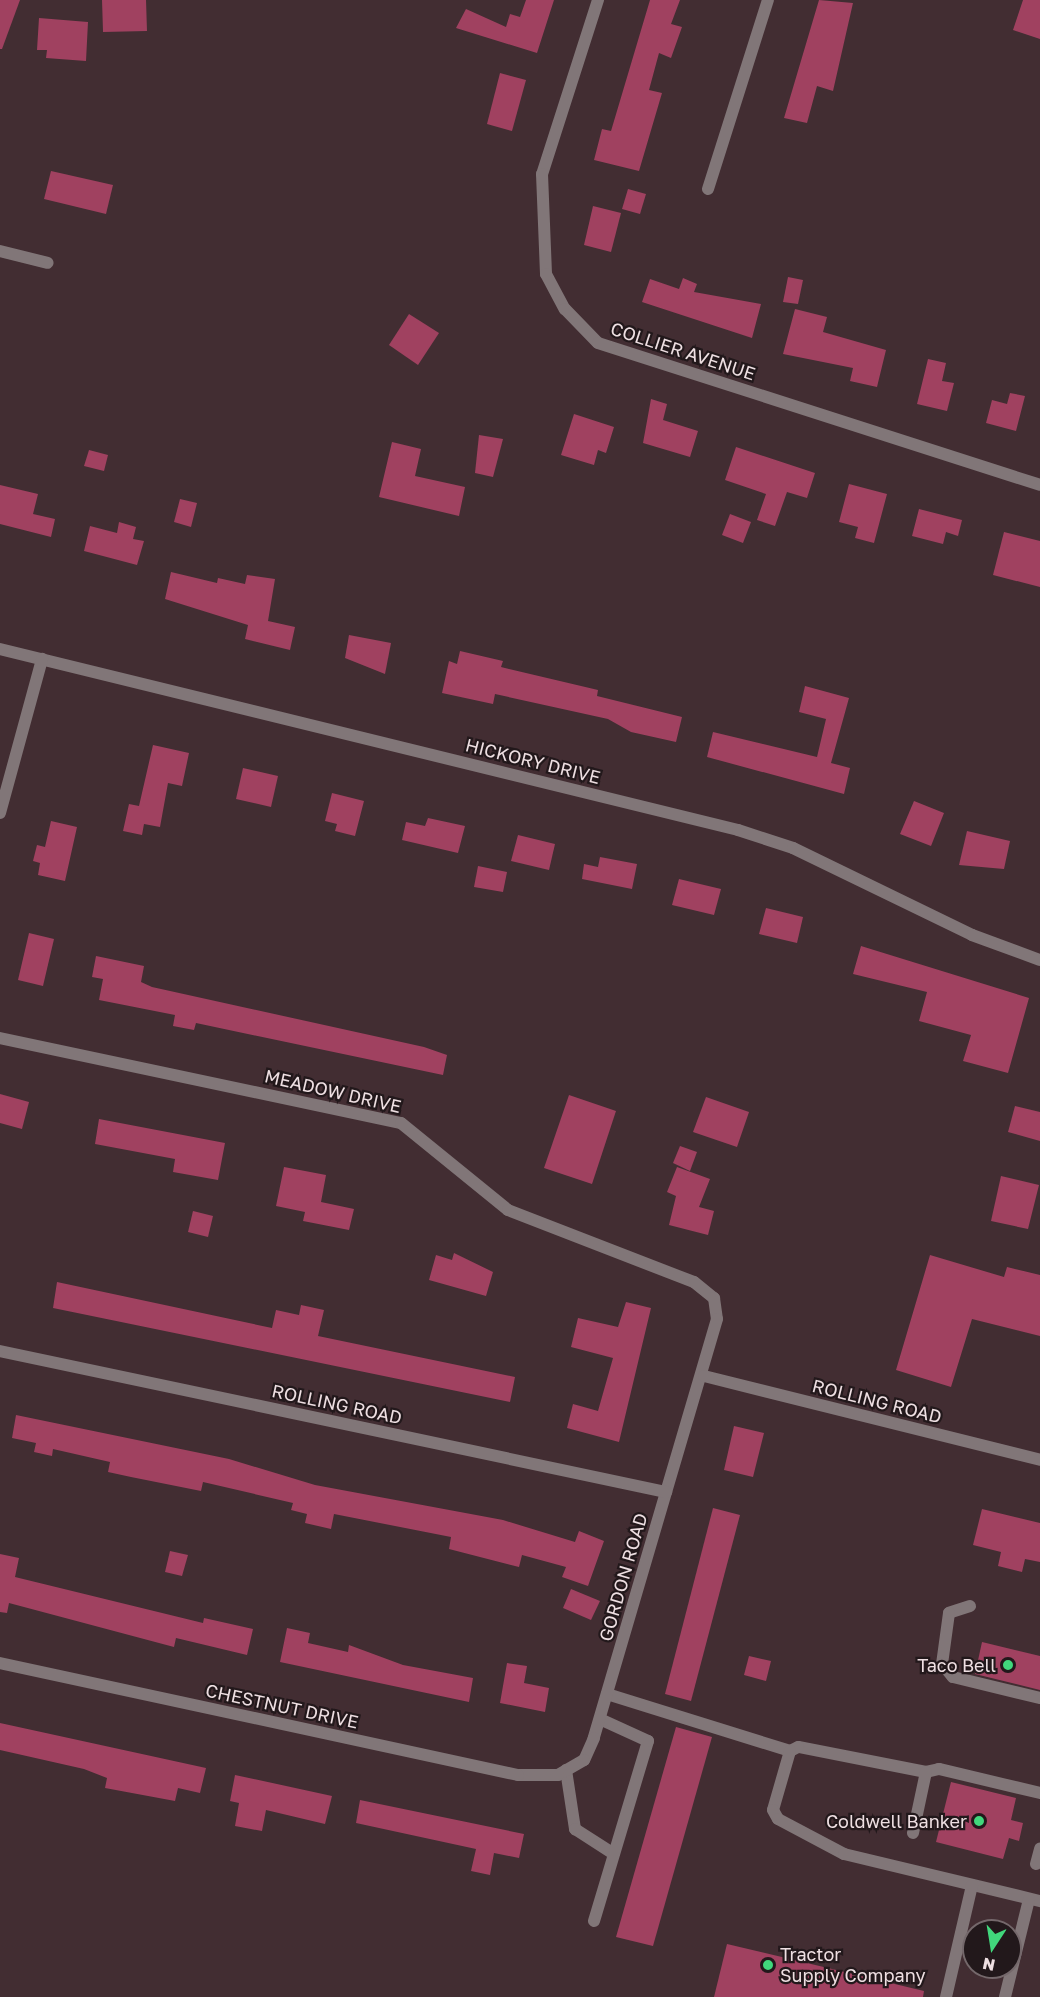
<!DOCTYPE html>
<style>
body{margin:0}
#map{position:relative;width:1040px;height:1997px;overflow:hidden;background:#422d32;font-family:"Golos Text",sans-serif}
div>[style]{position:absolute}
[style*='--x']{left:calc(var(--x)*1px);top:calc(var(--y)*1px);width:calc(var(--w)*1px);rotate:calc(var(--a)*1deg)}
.building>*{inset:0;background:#a04160}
.service>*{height:12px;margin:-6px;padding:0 6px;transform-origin:6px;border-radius:6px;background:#817678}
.minor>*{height:12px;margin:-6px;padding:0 6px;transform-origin:6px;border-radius:6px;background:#817678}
.dots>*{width:16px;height:16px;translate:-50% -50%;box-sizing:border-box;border:3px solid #22181b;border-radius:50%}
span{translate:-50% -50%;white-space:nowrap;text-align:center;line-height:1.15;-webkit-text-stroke:4.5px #22181b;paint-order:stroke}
.street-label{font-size:18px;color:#eedfe2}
.poi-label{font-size:18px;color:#eedfe2}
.right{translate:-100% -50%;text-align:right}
.left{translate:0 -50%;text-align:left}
.north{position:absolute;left:962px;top:1919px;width:60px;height:60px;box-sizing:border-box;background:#22181b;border:2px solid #74686b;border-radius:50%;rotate:192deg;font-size:16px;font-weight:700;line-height:24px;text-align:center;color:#eedfe2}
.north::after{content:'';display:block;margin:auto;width:21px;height:27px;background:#41d77c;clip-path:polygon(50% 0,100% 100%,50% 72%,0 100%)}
</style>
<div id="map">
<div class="building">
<i style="clip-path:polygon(0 0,20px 0,2px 49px,0 49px)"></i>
<i style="clip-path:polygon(102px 0,146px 0,147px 31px,103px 32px)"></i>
<i style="clip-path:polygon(526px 0,554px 0,537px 53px,456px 28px,466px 9px,506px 27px,510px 14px,520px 17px)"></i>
<i style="clip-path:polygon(650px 0,680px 0,671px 24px,682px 27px,671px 58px,659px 53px,649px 90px,662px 93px,639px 171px,594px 160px,602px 129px,611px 131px)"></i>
<i style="clip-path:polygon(819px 0,853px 3px,833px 91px,817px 86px,807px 123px,784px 118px)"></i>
<i style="clip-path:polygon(1023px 0,1040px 0,1040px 39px,1013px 30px)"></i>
<i style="clip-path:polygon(39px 18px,88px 22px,86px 61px,46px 58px,47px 50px,37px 50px)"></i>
<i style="clip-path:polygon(500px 73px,526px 80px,512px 131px,487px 124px)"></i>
<i style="clip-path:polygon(51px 171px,113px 185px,106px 214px,44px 199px)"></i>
<i style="clip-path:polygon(628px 189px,646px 194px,640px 214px,622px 209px)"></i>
<i style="clip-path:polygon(593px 206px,621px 213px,611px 252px,584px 245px)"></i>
<i style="clip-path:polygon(788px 277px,803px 280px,798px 304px,783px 302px)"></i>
<i style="clip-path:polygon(683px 278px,697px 284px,694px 292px,761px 304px,752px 338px,642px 302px,650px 279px,679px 289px)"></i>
<i style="clip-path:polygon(795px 309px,827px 317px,823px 332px,886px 350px,877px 387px,850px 381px,853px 368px,783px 354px)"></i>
<i style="clip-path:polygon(409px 314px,439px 333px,418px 365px,389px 345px)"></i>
<i style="clip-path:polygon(928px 359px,946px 363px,942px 381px,954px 383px,947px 411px,917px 404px)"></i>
<i style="clip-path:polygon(1010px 393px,1025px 396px,1016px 431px,986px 423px,992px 400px,1007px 404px)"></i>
<i style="clip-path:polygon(651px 399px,667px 404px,663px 420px,698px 431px,690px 457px,643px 443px)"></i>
<i style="clip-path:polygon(574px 414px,614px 427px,606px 453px,598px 450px,594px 465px,561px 455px)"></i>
<i style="clip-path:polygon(479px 435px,503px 439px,493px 477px,475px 473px)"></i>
<i style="clip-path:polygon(392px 442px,421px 449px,415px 476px,465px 487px,459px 516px,379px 497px)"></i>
<i style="clip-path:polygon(736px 447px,815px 473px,807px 498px,787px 492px,775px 526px,757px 520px,766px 494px,725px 480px)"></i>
<i style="clip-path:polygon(89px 450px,108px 455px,104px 471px,84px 466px)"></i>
<i style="clip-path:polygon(849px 484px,887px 494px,874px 543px,855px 538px,858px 527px,839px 522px)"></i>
<i style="clip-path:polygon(0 485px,38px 494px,33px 514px,55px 519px,51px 537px,0 524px)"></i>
<i style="clip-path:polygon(180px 499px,197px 503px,191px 527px,174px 522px)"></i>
<i style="clip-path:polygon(919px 509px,962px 520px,958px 536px,946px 532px,943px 544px,912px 536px)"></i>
<i style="clip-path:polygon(730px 514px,751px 522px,743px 543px,722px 535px)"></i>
<i style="clip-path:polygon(119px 522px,136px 527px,133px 539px,144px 541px,137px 565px,84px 551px,90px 526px,117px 533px)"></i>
<i style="clip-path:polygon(1004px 532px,1040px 541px,1040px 587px,993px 575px)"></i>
<i style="clip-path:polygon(171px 572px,217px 583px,218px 578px,245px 584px,247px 575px,275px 579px,268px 621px,295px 627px,290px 650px,245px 639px,248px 625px,165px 599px)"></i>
<i style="clip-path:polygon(349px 635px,391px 643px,385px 674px,345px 658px)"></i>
<i style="clip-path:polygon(460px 651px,503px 661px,501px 667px,598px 690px,597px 696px,682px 717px,676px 742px,631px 732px,608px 719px,495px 694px,493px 704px,442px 693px,449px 661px,457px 664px)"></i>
<i style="clip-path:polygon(805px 686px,849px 698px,831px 763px,850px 768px,844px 794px,707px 757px,713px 732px,817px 757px,826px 719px,799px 712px)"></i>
<i style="clip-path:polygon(153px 745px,189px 753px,182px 786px,168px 783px,160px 827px,144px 824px,142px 835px,123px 831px,129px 804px,139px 806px)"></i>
<i style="clip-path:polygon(243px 768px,278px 776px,271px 807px,236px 799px)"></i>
<i style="clip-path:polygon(332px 793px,364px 801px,355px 836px,335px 831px,337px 824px,325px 821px)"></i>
<i style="clip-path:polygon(914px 801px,944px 813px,931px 846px,900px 834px)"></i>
<i style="clip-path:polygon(428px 818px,465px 826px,458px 853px,402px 840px,406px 822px,425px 826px)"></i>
<i style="clip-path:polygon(51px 821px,77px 827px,65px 881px,38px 875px,40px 863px,33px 861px,37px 845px,45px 847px)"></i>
<i style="clip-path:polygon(967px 831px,1010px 841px,1004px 869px,959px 865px)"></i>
<i style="clip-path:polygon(518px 835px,555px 844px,549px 870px,511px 861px)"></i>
<i style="clip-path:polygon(600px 857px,637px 864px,632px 889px,582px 879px,584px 864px,598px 867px)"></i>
<i style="clip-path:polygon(478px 866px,507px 872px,503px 892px,474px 887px)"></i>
<i style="clip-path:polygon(679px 879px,721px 889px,714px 915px,672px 905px)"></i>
<i style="clip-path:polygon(766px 908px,803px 917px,797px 943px,759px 934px)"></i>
<i style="clip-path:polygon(29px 933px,54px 939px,43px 986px,18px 980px)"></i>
<i style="clip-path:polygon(861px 946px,1029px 998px,1008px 1073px,963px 1061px,971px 1035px,919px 1021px,927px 992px,853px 974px)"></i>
<i style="clip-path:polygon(96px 956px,144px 966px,141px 982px,152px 987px,424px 1047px,447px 1055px,443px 1075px,196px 1023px,194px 1030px,173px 1026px,175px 1015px,99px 1000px,103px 979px,92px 977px)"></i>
<i style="clip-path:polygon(0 1094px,29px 1102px,22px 1129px,0 1123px)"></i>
<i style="clip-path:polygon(569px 1095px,616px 1111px,592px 1184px,544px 1168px)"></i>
<i style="clip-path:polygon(706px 1097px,749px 1112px,737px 1147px,693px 1132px)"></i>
<i style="clip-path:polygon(1015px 1106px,1040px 1112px,1040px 1141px,1008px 1132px)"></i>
<i style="clip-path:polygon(99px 1119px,225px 1143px,218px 1180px,173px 1172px,175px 1159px,95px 1144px)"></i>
<i style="clip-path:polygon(680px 1146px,697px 1152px,690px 1171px,673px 1163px)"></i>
<i style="clip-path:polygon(284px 1167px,326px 1175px,321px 1202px,354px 1209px,349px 1230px,303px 1221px,305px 1212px,276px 1206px)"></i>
<i style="clip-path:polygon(677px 1167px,710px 1179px,699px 1207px,714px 1211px,708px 1235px,669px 1225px,676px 1196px,667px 1192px)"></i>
<i style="clip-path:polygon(1001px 1176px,1039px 1185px,1028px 1229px,991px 1221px)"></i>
<i style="clip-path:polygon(193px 1211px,213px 1216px,208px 1237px,188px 1232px)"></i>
<i style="clip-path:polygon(454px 1253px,493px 1272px,486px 1296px,429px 1280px,436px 1255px,452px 1260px)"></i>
<i style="clip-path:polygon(930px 1255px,1004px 1277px,1007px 1267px,1040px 1275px,1040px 1336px,972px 1319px,951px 1387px,896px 1370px)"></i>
<i style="clip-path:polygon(57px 1282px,272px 1328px,276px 1310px,299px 1315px,301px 1305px,324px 1310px,318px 1336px,515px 1377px,510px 1402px,53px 1308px)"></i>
<i style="clip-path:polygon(626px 1302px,651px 1308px,619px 1442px,567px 1428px,573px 1404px,598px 1411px,613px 1358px,571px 1347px,578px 1318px,618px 1327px)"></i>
<i style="clip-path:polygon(16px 1415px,229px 1459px,315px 1485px,503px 1520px,575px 1542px,579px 1531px,604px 1541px,588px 1586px,562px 1577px,566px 1567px,522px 1555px,519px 1567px,449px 1549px,451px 1537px,334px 1514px,331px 1529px,305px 1523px,307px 1514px,291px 1510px,293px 1503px,203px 1482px,201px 1491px,131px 1477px,108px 1472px,110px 1462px,53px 1449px,52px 1456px,34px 1452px,36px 1443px,12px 1438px)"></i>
<i style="clip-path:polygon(734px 1426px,764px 1433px,753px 1477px,724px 1470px)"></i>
<i style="clip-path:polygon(713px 1508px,740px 1515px,691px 1701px,665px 1694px)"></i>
<i style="clip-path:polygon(982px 1509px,1040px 1523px,1040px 1562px,1025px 1559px,1022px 1572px,998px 1566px,1001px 1552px,973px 1545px)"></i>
<i style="clip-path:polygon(170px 1551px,188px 1555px,182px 1576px,165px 1572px)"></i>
<i style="clip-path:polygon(0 1554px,19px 1558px,15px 1577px,203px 1623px,204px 1618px,253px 1629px,247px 1655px,176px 1638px,174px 1647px,9px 1603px,7px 1613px,0 1612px)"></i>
<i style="clip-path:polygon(571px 1589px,600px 1601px,591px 1620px,563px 1608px)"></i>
<i style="clip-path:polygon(287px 1628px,310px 1633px,308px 1643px,348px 1652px,349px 1645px,403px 1665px,473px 1678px,469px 1702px,280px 1662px)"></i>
<i style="clip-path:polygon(982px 1642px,1040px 1656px,1040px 1690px,975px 1674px)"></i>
<i style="clip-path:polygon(749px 1656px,771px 1661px,766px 1681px,744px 1675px)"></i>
<i style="clip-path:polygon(507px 1663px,527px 1666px,524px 1683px,549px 1688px,545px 1712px,500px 1703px)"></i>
<i style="clip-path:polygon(0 1723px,206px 1768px,200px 1793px,178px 1788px,175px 1801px,105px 1788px,107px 1778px,84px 1769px,0 1750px)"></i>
<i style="clip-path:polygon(676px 1727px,712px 1737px,653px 1946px,616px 1937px)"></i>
<i style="clip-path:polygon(235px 1775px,332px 1796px,325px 1824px,266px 1810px,262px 1831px,235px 1826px,239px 1803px,230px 1801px)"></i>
<i style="clip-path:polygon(951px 1782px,1016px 1798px,1011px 1820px,1023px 1823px,1019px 1841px,1009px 1838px,1003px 1859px,936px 1842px)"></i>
<i style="clip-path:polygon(360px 1800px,524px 1834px,519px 1858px,494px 1853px,490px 1875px,471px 1871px,476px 1849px,356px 1823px)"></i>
<i style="clip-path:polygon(727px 1944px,924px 1991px,923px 1997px,714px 1997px)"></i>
</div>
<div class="service">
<i style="--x:970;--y:1606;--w:22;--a:162"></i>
<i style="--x:949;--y:1613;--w:51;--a:97.8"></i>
<i style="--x:942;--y:1664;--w:17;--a:50"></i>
<i style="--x:953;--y:1677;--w:89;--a:13.6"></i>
<i style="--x:607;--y:1694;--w:192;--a:17.3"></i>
<i style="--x:566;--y:1770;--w:60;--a:81.3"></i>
<i style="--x:575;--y:1829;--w:46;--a:32.7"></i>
<i style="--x:1040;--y:1793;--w:104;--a:-166.6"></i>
<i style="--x:939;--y:1769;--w:13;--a:167"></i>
<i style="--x:926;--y:1772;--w:130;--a:-168.9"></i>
<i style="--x:798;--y:1747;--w:9;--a:153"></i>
<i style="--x:790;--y:1751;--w:61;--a:106.1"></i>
<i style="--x:773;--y:1810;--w:10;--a:61"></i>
<i style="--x:778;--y:1819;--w:75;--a:27.9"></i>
<i style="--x:844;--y:1854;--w:202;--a:13.5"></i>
<i style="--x:913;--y:1833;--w:62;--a:-78"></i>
<i style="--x:1036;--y:1864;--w:16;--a:-75"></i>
<i style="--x:594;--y:1921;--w:188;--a:-73.3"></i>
<i style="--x:648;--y:1741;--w:53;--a:-155.4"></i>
<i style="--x:946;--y:1997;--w:115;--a:-76.9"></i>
<i style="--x:1005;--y:1997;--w:101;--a:-76.2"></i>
</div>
<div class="minor">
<i style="--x:598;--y:0;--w:183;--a:107.8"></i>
<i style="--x:542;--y:174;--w:100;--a:87.7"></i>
<i style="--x:546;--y:274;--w:40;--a:62"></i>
<i style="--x:565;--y:309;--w:47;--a:45.9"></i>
<i style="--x:598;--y:343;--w:464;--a:17.8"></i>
<i style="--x:708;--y:189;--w:198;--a:-72.4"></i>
<i style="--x:0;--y:251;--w:49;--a:14"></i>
<i style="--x:0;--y:649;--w:760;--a:13.78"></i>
<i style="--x:738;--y:830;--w:58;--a:18.1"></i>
<i style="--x:793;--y:848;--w:199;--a:25.9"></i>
<i style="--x:972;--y:935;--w:72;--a:20.2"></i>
<i style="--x:0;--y:813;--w:160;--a:-74.7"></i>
<i style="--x:0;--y:1038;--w:410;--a:12"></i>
<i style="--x:401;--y:1123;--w:138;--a:39.1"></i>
<i style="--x:508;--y:1210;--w:199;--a:21.2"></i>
<i style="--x:694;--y:1282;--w:26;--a:39"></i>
<i style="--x:714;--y:1298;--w:21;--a:82"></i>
<i style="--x:717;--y:1319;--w:437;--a:106.4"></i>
<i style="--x:594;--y:1738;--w:24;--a:114"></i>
<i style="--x:584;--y:1760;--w:30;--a:150"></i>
<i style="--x:558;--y:1775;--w:40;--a:180"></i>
<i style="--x:518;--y:1775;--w:530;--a:-167.8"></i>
<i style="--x:0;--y:1351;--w:681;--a:11.95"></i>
<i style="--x:704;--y:1376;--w:346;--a:14"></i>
</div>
<div class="dots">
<i style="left:1008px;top:1665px;background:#41d77c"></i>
<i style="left:979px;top:1821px;background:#41d77c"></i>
<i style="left:768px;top:1965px;background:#41d77c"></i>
</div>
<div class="street-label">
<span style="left:683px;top:351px;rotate:18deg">COLLIER AVENUE</span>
<span style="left:533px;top:761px;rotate:14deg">HICKORY DRIVE</span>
<span style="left:333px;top:1091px;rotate:13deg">MEADOW DRIVE</span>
<span style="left:877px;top:1401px;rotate:14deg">ROLLING ROAD</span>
<span style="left:337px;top:1404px;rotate:12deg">ROLLING ROAD</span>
<span style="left:623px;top:1577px;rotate:-74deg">GORDON ROAD</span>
<span style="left:282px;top:1706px;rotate:12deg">CHESTNUT DRIVE</span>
</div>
<div class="poi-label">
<span class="right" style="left:996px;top:1665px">Taco Bell</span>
<span class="right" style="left:967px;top:1821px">Coldwell Banker</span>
<span class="left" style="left:780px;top:1965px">Tractor<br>Supply Company</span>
</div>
<div class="north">N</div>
</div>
